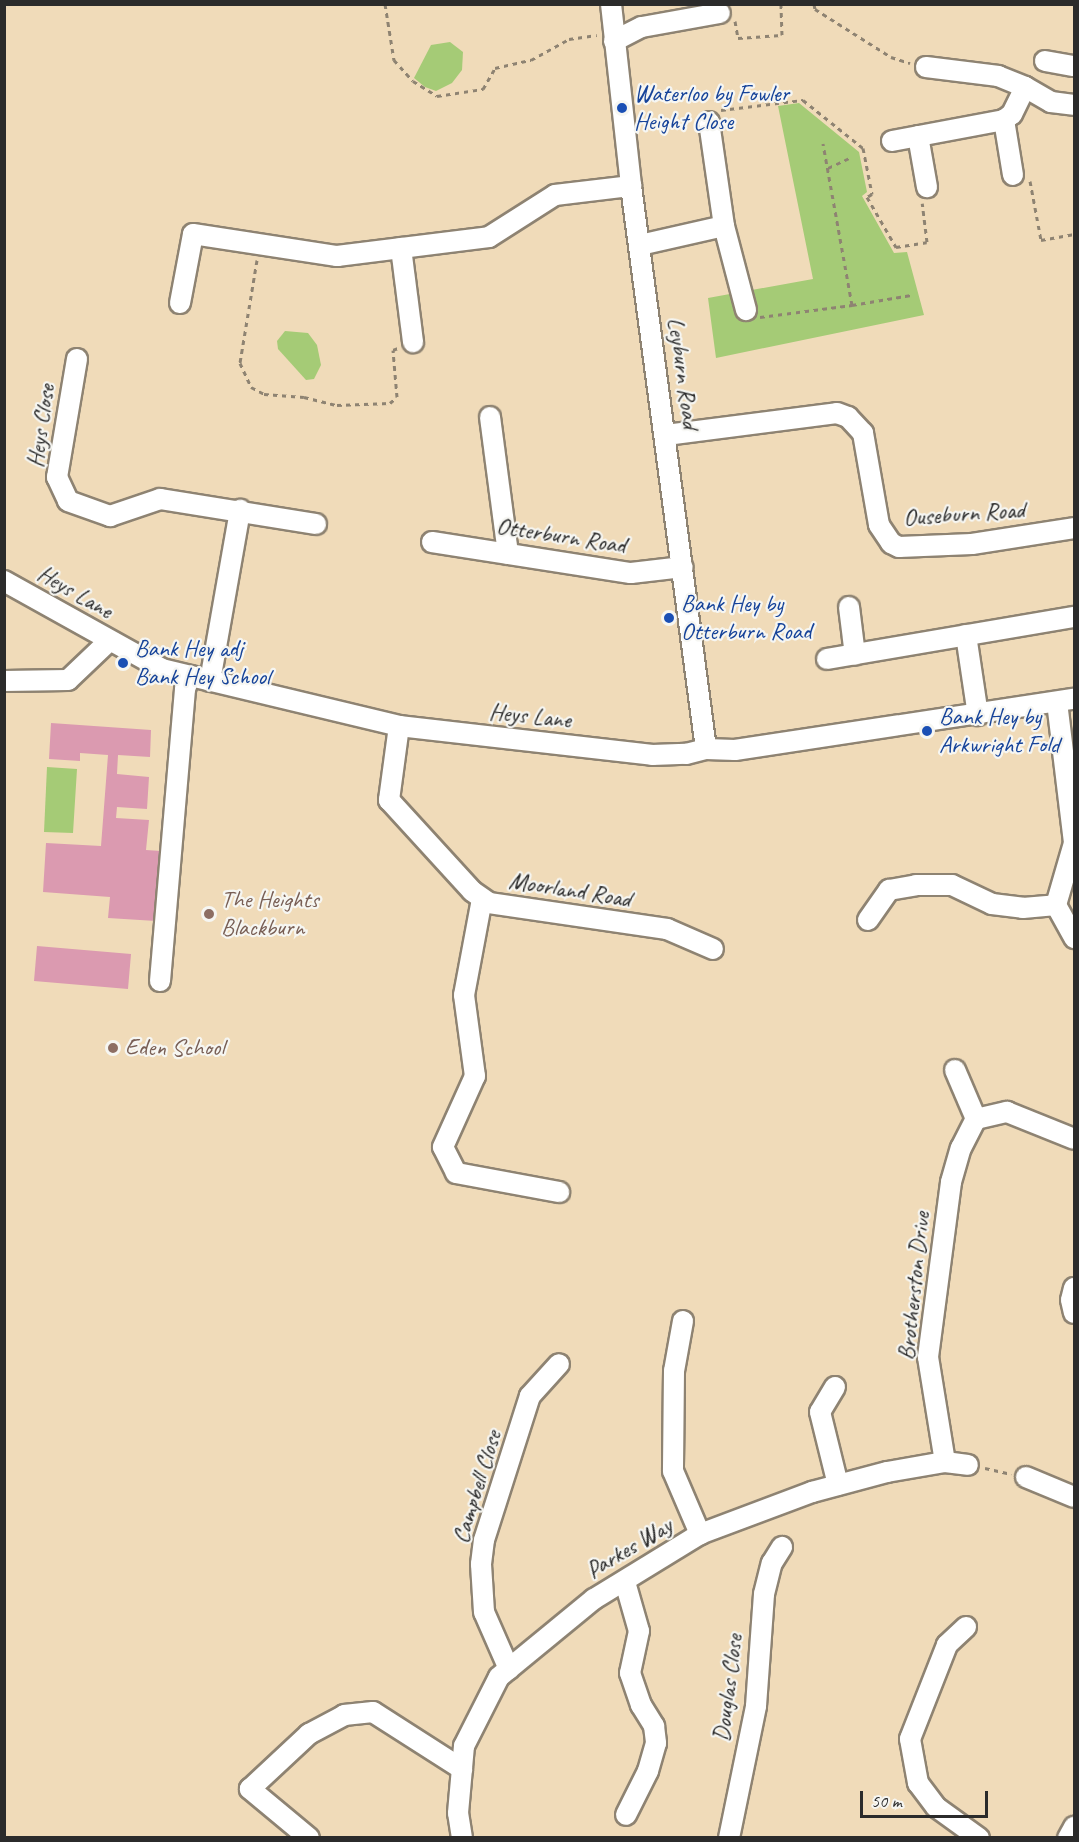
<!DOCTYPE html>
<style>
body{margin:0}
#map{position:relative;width:1079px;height:1842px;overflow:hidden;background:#f0dbb9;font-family:Caveat,sans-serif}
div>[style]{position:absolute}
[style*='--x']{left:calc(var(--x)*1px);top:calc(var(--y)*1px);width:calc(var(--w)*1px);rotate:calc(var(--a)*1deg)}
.green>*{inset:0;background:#a5cb76}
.building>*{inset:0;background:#db9ab0}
.path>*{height:3px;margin-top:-1.5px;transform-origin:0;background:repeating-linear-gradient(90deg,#8e8372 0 4.5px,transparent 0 9px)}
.roads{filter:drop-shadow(2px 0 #8e8372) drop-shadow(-2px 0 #8e8372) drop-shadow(0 2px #8e8372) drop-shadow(0 -2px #8e8372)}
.minor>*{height:20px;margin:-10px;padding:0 10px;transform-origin:10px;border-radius:10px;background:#fff}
.dots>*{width:16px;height:16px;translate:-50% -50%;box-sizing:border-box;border:3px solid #f6f6f2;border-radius:50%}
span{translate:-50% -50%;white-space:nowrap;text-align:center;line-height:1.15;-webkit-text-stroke:4.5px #f6f6f2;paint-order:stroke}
.transit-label{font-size:24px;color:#164399}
.left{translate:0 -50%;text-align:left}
.street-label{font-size:24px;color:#2b2b2b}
.education-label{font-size:24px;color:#785e54}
.frame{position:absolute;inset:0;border:6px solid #2b2b2b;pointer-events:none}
.scale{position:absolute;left:860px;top:1791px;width:128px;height:27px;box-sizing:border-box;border:3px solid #2b2b2b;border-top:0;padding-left:8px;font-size:18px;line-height:21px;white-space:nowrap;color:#2b2b2b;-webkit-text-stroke:4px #f6f6f2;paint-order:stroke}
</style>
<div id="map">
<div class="green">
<i style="clip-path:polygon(450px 42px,463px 52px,462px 70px,452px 83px,436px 91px,425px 87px,414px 78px,431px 45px)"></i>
<i style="clip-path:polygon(799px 103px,859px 152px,867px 192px,862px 196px,894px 253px,907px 252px,924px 315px,716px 358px,708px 298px,813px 279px,778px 106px)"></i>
<i style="clip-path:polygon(285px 331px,308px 333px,317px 345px,321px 365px,314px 379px,306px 380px,278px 349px,277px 341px)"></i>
<i style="clip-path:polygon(47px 767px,77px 769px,73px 833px,44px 832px)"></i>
</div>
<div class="building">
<i style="clip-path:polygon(51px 723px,151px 730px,150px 757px,118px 755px,117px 774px,149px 777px,147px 809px,117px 807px,116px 818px,149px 820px,146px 850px,161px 851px,156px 921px,108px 918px,110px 897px,43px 892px,46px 843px,101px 846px,108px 755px,80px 753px,80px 761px,49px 759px)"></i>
<i style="clip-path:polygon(37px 946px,131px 954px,128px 989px,34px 981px)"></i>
</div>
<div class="path">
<i style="--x:385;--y:4;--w:57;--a:80.9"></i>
<i style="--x:394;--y:60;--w:28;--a:48"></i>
<i style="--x:413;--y:81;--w:28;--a:32"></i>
<i style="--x:437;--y:96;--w:47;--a:-8.7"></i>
<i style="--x:483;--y:89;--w:24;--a:-60"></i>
<i style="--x:495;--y:68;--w:37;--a:-13"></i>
<i style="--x:531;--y:60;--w:43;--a:-28.9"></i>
<i style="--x:569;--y:39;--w:28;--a:-8"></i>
<i style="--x:814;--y:4;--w:5;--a:79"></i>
<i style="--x:815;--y:9;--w:90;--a:32.3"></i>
<i style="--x:891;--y:57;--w:20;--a:18"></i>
<i style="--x:735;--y:21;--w:17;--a:80"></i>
<i style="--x:738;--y:38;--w:44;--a:-3.9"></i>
<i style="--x:782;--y:35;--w:31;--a:-92"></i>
<i style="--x:721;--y:110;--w:83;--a:-7"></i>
<i style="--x:803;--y:100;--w:77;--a:38.7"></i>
<i style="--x:863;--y:148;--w:47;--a:78.9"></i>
<i style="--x:872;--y:194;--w:6;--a:149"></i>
<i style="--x:867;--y:197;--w:58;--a:59.9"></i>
<i style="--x:896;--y:247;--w:31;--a:-9"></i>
<i style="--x:927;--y:242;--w:39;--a:-97"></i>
<i style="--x:828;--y:168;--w:26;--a:-25"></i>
<i style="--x:1030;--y:181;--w:60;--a:79.4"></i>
<i style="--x:1041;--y:240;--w:34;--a:-10"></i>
<i style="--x:257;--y:260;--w:104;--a:99.4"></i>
<i style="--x:240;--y:363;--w:26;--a:65"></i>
<i style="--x:251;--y:387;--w:15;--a:28"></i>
<i style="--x:264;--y:394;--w:40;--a:4.3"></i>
<i style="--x:304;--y:397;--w:34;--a:14"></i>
<i style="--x:337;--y:405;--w:53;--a:-2.2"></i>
<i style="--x:390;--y:403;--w:9;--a:-41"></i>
<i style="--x:397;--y:397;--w:47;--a:-94.9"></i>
<i style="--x:393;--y:350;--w:5;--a:-22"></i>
<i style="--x:852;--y:305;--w:60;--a:-9.6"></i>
<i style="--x:760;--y:317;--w:93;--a:-7.4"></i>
<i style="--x:852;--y:305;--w:164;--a:-100.2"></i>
<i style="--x:985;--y:1468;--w:27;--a:13"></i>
</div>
<div class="roads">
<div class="minor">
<i style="--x:611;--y:4;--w:183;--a:83.7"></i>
<i style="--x:631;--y:186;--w:568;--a:82.41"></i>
<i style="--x:614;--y:41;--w:31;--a:-27"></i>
<i style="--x:642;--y:27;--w:79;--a:-10.2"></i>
<i style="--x:1045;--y:61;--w:29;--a:10"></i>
<i style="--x:926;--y:67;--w:73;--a:7.1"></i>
<i style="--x:998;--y:76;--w:29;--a:22"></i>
<i style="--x:918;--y:136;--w:52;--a:80"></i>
<i style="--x:892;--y:141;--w:114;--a:-10.6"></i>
<i style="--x:1013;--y:175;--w:56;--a:-99.3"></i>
<i style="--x:1004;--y:120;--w:10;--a:-37"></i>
<i style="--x:1012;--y:114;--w:30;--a:-64"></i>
<i style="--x:1025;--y:87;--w:30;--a:30"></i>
<i style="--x:1051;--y:102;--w:23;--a:7"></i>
<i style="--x:724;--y:226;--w:87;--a:75.3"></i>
<i style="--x:640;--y:245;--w:86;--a:-12.7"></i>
<i style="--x:724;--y:226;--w:105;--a:-98.2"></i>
<i style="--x:401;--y:248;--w:95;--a:82.7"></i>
<i style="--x:180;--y:303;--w:70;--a:-79.3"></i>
<i style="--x:193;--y:234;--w:146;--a:8.7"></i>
<i style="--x:337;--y:256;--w:153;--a:-7.1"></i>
<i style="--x:489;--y:237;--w:78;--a:-32.5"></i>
<i style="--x:555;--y:195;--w:77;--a:-6.8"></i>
<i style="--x:77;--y:359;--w:120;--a:99.6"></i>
<i style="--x:57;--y:477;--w:26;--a:65"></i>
<i style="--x:68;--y:501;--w:45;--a:19.7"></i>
<i style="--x:110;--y:516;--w:53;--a:-18.8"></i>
<i style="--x:160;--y:499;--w:158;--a:9.1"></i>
<i style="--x:490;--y:417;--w:138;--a:82.5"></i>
<i style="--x:666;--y:435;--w:172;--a:-7.3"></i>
<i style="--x:837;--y:413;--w:12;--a:20"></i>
<i style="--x:848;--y:417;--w:22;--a:47"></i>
<i style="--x:863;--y:433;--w:93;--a:80.1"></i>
<i style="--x:879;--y:525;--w:22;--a:56"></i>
<i style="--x:891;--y:543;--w:9;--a:27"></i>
<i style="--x:899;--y:547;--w:73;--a:-2.4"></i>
<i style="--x:972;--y:544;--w:103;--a:-8.9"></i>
<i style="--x:432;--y:542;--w:201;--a:8.9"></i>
<i style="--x:631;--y:573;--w:52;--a:-6.6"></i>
<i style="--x:4;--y:581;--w:181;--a:29.1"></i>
<i style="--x:162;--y:669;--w:244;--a:13.5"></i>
<i style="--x:399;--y:726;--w:255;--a:6.5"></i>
<i style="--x:652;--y:755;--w:34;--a:-2"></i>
<i style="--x:686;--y:754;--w:21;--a:-14"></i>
<i style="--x:706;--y:749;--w:29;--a:2"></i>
<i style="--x:735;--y:750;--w:343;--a:-8.6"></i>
<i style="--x:849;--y:607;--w:48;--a:82.9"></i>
<i style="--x:966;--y:635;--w:81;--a:81.5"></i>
<i style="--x:827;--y:659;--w:251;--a:-9.7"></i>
<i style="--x:4;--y:681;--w:64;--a:-0.9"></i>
<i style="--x:68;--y:680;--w:57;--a:-43.6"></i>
<i style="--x:210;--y:681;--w:174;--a:-80"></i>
<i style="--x:1057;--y:702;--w:142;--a:83.1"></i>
<i style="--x:1074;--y:843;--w:65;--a:106.2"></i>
<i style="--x:1056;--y:905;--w:38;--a:61"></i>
<i style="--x:399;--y:726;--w:75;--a:97.7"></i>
<i style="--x:389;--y:800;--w:123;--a:47.6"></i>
<i style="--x:472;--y:891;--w:21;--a:35"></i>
<i style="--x:489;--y:903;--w:180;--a:8.3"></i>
<i style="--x:667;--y:929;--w:50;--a:23.5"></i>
<i style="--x:482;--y:899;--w:98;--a:100.6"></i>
<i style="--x:464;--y:995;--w:82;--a:82.3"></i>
<i style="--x:475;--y:1076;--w:78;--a:114.3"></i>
<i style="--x:443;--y:1147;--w:29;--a:63"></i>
<i style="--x:456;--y:1173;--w:105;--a:10.5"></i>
<i style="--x:868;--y:920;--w:37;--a:-55"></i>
<i style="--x:889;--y:890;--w:27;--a:-10"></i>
<i style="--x:916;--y:885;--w:36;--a:0"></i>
<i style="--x:952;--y:885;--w:44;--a:25.4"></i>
<i style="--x:992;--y:904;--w:31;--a:7"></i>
<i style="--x:1023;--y:908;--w:33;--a:-5"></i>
<i style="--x:160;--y:981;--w:293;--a:-85.1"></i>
<i style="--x:185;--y:689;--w:14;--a:-69"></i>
<i style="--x:955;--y:1070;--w:53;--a:66.8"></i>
<i style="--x:1074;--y:1288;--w:12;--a:104"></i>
<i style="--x:1071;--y:1300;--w:13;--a:77"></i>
<i style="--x:683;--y:1321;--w:51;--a:100.2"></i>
<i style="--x:674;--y:1371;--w:100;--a:90.6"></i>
<i style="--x:673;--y:1471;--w:69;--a:66.8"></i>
<i style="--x:835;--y:1387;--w:29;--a:121"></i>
<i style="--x:820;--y:1412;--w:75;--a:76.1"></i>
<i style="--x:945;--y:1462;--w:106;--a:-99.2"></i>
<i style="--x:928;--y:1357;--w:177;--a:-82.5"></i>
<i style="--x:951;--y:1182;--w:35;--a:-74"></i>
<i style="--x:961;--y:1148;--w:33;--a:-63"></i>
<i style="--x:976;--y:1119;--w:32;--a:-13"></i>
<i style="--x:1007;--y:1112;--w:72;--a:21.9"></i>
<i style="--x:1026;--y:1477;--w:52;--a:22.6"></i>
<i style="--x:625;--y:1582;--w:51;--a:74.1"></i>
<i style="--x:639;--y:1631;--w:43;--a:102.1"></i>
<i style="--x:630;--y:1673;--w:34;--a:71"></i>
<i style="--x:641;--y:1705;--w:25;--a:58"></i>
<i style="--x:654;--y:1726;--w:17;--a:83"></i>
<i style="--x:656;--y:1743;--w:29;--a:106"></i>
<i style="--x:648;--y:1771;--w:49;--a:116.6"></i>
<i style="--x:966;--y:1627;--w:26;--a:137"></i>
<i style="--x:947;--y:1645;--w:101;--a:111.5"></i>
<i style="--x:910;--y:1739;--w:45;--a:79.7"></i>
<i style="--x:918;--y:1783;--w:30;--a:53"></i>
<i style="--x:936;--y:1807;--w:53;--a:35.8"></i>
<i style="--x:509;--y:1669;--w:62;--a:-113.7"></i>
<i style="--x:484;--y:1612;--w:48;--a:-93.6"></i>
<i style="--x:481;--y:1564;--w:24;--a:-83"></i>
<i style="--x:484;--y:1540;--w:151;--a:-72.3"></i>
<i style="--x:530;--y:1396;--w:43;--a:-47.8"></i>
<i style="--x:309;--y:1838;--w:77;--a:-140.3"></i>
<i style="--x:250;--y:1789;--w:81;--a:-43"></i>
<i style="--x:309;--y:1734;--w:40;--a:-28"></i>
<i style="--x:344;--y:1715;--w:29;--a:-6"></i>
<i style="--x:373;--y:1712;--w:106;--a:32.6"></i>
<i style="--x:462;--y:1838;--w:25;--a:-99"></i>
<i style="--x:458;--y:1813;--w:67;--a:-84.9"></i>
<i style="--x:464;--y:1746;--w:77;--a:-63.1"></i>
<i style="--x:499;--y:1677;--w:123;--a:-39.4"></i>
<i style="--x:594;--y:1599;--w:124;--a:-31.5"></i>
<i style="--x:700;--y:1534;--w:120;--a:-20.6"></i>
<i style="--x:812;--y:1492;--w:78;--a:-14.9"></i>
<i style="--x:887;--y:1472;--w:59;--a:-9.8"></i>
<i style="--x:945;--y:1462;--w:23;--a:7"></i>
<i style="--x:729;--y:1838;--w:135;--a:-78.4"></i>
<i style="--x:756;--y:1706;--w:112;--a:-85.9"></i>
<i style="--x:764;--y:1594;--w:32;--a:-76"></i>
<i style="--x:772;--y:1563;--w:19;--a:-58"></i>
<i style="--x:1068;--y:1838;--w:13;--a:-61"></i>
</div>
</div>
<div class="dots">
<i style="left:622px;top:108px;background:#1a4fb4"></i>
<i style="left:669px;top:618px;background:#1a4fb4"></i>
<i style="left:123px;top:663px;background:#1a4fb4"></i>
<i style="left:927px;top:731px;background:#1a4fb4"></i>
<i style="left:209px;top:914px;background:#8d6e63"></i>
<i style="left:113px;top:1048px;background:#8d6e63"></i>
</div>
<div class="transit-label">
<span class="left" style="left:634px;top:108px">Waterloo by Fowler<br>Height Close</span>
<span class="left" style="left:681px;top:618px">Bank Hey by<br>Otterburn Road</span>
<span class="left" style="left:135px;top:663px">Bank Hey adj<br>Bank Hey School</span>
<span class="left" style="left:939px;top:731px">Bank Hey by<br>Arkwright Fold</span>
</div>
<div class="street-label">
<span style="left:683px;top:373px;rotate:82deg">Leyburn Road</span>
<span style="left:41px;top:426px;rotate:-82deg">Heys Close</span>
<span style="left:964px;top:514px;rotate:-4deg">Ouseburn Road</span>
<span style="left:561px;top:536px;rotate:9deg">Otterburn Road</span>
<span style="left:75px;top:592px;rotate:30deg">Heys Lane</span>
<span style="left:530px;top:716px;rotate:6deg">Heys Lane</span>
<span style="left:570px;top:890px;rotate:9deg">Moorland Road</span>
<span style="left:914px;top:1286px;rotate:-84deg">Brotherston Drive</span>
<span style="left:477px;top:1487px;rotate:-73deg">Campbell Close</span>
<span style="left:629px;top:1548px;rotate:-31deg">Parkes Way</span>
<span style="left:728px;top:1688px;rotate:-83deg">Douglas Close</span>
</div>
<div class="education-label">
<span class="left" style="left:221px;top:914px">The Heights<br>Blackburn</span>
<span class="left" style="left:125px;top:1048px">Eden School</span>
</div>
<div class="frame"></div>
<div class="scale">50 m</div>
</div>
